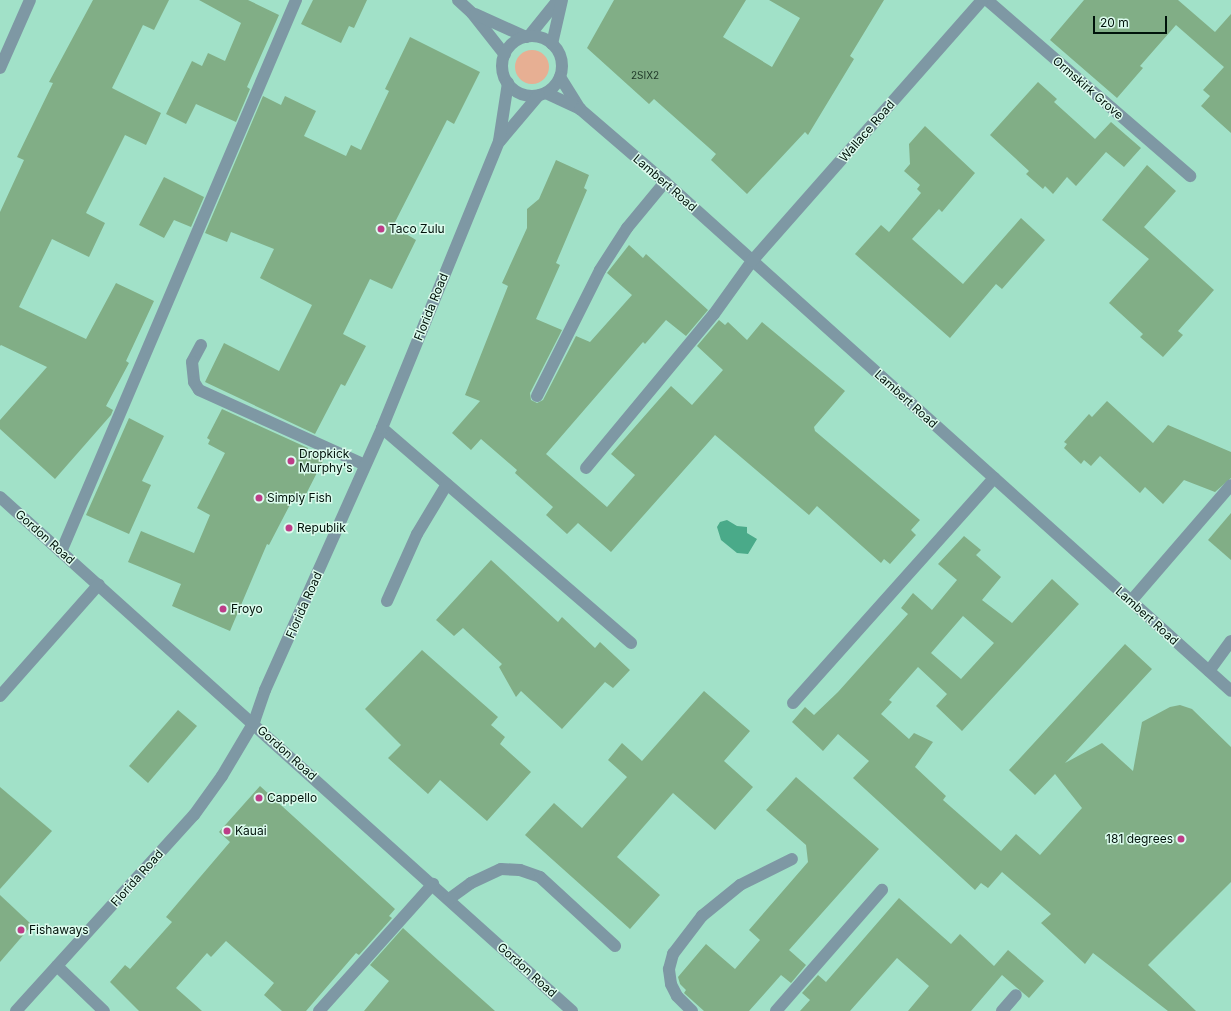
<!DOCTYPE html>
<style>
body{margin:0}
#map{position:relative;width:1231px;height:1011px;overflow:hidden;background:#a1e1c8;font-family:Inter,sans-serif}
div>[style]{position:absolute}
[style*='--x']{left:calc(var(--x)*1px);top:calc(var(--y)*1px);width:calc(var(--w)*1px);rotate:calc(var(--a)*1deg)}
.green>*{inset:0;background:#e7af93}
.round{border-radius:50%}
.water>*{inset:0;background:#4aaa89}
.building>*{inset:0;background:#81ae86}
.minor>*{height:12px;margin:-6px;padding:0 6px;transform-origin:6px;border-radius:6px;background:#7e98a4}
.minor>.ring{margin:-6px;padding:0;box-sizing:content-box;background:none;border:12px solid #7e98a4;border-radius:50%}
.dots>*{width:11px;height:11px;translate:-50% -50%;box-sizing:border-box;border:2px solid #dbfbed;border-radius:50%}
span{translate:-50% -50%;white-space:nowrap;text-align:center;line-height:1.15;-webkit-text-stroke:3px #dbfbed;paint-order:stroke}
.number-label{font-size:10px;color:#203929}
.number-label span{-webkit-text-stroke-width:0}
.street-label{font-size:12px;color:#00120a}
.poi-label{font-size:12px;color:#00120a}
.left{translate:0 -50%;text-align:left}
.right{translate:-100% -50%;text-align:right}
.scale{position:absolute;left:1093px;top:16px;width:74px;height:18px;box-sizing:border-box;border:2px solid #00120a;border-top:0;padding-left:5px;font-size:12px;line-height:14px;white-space:nowrap;color:#00120a;-webkit-text-stroke:3px #dbfbed;paint-order:stroke}
</style>
<div id="map">
<div class="green">
<i class="round" style="left:515px;top:50px;width:34px;height:34px"></i>
</div>
<div class="water">
<i style="clip-path:polygon(727px 520px,737px 526px,747px 527px,747px 533px,757px 539px,748px 554px,737px 553px,721px 540px,717px 527px,720px 522px)"></i>
</div>
<div class="building">
<i style="clip-path:polygon(93px 0,169px 0,154px 30px,143px 25px,112px 88px,161px 113px,146px 145px,125px 135px,86px 213px,105px 223px,89px 257px,52px 239px,19px 307px,86px 339px,116px 283px,154px 301px,126px 361px,129px 363px,106px 406px,113px 410px,111px 415px,55px 479px,0 429px,0 420px,47px 367px,1px 345px,0 346px,0 212px,24px 160px,17px 157px,53px 83px,49px 82px)"></i>
<i style="clip-path:polygon(199px 0,248px 0,279px 15px,247px 87px,250px 89px,236px 122px,196px 104px,186px 124px,166px 114px,192px 61px,202px 66px,208px 53px,225px 61px,241px 23px)"></i>
<i style="clip-path:polygon(313px 0,367px 0,354px 28px,349px 26px,341px 43px,301px 24px)"></i>
<i style="clip-path:polygon(614px 0,746px 0,723px 37px,772px 67px,800px 18px,769px 0,884px 0,850px 56px,854px 59px,808px 135px,805px 132px,747px 194px,711px 160px,716px 154px,654px 99px,649px 104px,587px 48px)"></i>
<i style="clip-path:polygon(1084px 0,1178px 0,1215px 32px,1231px 14px,1231px 133px,1201px 106px,1210px 96px,1203px 90px,1224px 67px,1176px 25px,1140px 66px,1143px 68px,1117px 98px,1050px 40px)"></i>
<i style="clip-path:polygon(410px 37px,480px 72px,454px 124px,447px 120px,393px 226px,416px 240px,392px 289px,370px 279px,343px 334px,366px 346px,345px 386px,341px 384px,315px 434px,205px 382px,224px 343px,279px 371px,312px 305px,260px 278px,274px 249px,231px 232px,227px 242px,205px 233px,263px 96px,281px 105px,285px 96px,316px 111px,304px 136px,346px 156px,351px 145px,361px 150px,389px 91px,385px 89px)"></i>
<i style="clip-path:polygon(1038px 82px,1057px 99px,1054px 102px,1095px 139px,1111px 122px,1141px 148px,1124px 167px,1106px 152px,1076px 186px,1067px 177px,1053px 194px,1045px 186px,1043px 189px,1026px 174px,1029px 171px,990px 135px)"></i>
<i style="clip-path:polygon(925px 126px,975px 173px,942px 212px,939px 209px,912px 239px,963px 284px,1021px 218px,1045px 240px,1002px 289px,996px 284px,950px 338px,855px 254px,881px 225px,889px 232px,921px 193px,917px 189px,920px 185px,904px 171px,910px 164px,909px 144px)"></i>
<i style="clip-path:polygon(556px 160px,589px 175px,584px 188px,587px 190px,556px 263px,560px 265px,536px 319px,562px 330px,530px 393px,531px 400px,537px 403px,543px 400px,576px 336px,590px 342px,632px 295px,607px 273px,629px 245px,643px 258px,646px 254px,708px 310px,686px 336px,666px 320px,645px 344px,643px 342px,546px 454px,607px 507px,635px 475px,611px 454px,671px 386px,692px 405px,723px 370px,697px 346px,719px 320px,725px 325px,728px 322px,747px 340px,762px 322px,845px 391px,814px 427px,815px 431px,920px 520px,911px 530px,916px 535px,890px 564px,884px 559px,881px 563px,817px 506px,809px 515px,715px 435px,611px 552px,578px 523px,567px 534px,546px 515px,553px 507px,515px 473px,517px 470px,481px 439px,471px 450px,452px 433px,480px 401px,465px 395px,508px 286px,502px 283px,527px 228px,527px 209px,539px 199px)"></i>
<i style="clip-path:polygon(1147px 165px,1176px 191px,1144px 227px,1214px 290px,1178px 331px,1183px 335px,1163px 357px,1140px 337px,1143px 334px,1109px 303px,1149px 259px,1102px 220px)"></i>
<i style="clip-path:polygon(164px 177px,204px 197px,191px 227px,174px 220px,164px 238px,139px 225px)"></i>
<i style="clip-path:polygon(1107px 401px,1153px 443px,1168px 425px,1231px 452px,1231px 478px,1215px 492px,1184px 480px,1163px 504px,1145px 487px,1140px 493px,1100px 456px,1091px 466px,1084px 460px,1081px 464px,1064px 448px,1067px 444px,1064px 442px,1089px 414px,1092px 417px)"></i>
<i style="clip-path:polygon(222px 409px,308px 448px,307px 450px,324px 459px,302px 502px,294px 497px,269px 545px,267px 544px,230px 631px,172px 606px,181px 584px,128px 562px,141px 531px,194px 553px,210px 515px,197px 508px,225px 453px,208px 444px,210px 440px,207px 438px)"></i>
<i style="clip-path:polygon(129px 418px,164px 436px,142px 481px,151px 485px,129px 534px,86px 515px)"></i>
<i style="clip-path:polygon(1231px 513px,1231px 560px,1208px 540px)"></i>
<i style="clip-path:polygon(evenodd,964px 536px,981px 550px,976px 555px,1001px 577px,982px 600px,1012px 623px,1052px 579px,1079px 604px,962px 731px,936px 706px,947px 694px,918px 667px,889px 700px,892px 702px,881px 714px,909px 739px,914px 733px,933px 742px,915px 767px,946px 796px,943px 800px,1001px 851px,1016px 834px,1040px 855px,1082px 808px,1055px 774px,1035px 795px,1009px 770px,1125px 644px,1152px 669px,1065px 763px,1102px 743px,1133px 771px,1142px 722px,1170px 707px,1180px 705px,1192px 709px,1231px 747px,1231px 882px,1148px 965px,1196px 1011px,1168px 1011px,1093px 953px,1085px 964px,1041px 923px,1051px 914px,1002px 872px,988px 888px,981px 883px,975px 890px,853px 778px,869px 761px,838px 734px,823px 751px,792px 722px,805px 707px,814px 715px,838px 692px,908px 614px,901px 608px,913px 593px,932px 610px,957px 580px,938px 564px,964px 536px,963px 616px,994px 643px,961px 679px,931px 653px,963px 616px)"></i>
<i style="clip-path:polygon(491px 560px,558px 622px,562px 617px,595px 648px,600px 642px,630px 670px,613px 688px,605px 682px,562px 729px,521px 691px,516px 697px,499px 667px,502px 664px,463px 628px,454px 636px,436px 620px)"></i>
<i style="clip-path:polygon(422px 650px,498px 717px,491px 725px,505px 737px,500px 744px,531px 772px,487px 821px,440px 780px,428px 794px,388px 758px,401px 745px,365px 709px)"></i>
<i style="clip-path:polygon(704px 691px,750px 731px,724px 761px,753px 787px,715px 830px,673px 793px,617px 857px,660px 895px,630px 929px,525px 835px,554px 803px,582px 828px,627px 777px,608px 760px,622px 743px,642px 761px)"></i>
<i style="clip-path:polygon(178px 710px,197px 726px,148px 783px,129px 766px)"></i>
<i style="clip-path:polygon(796px 777px,879px 849px,789px 950px,806px 965px,791px 983px,781px 975px,749px 1011px,704px 1011px,684px 993px,686px 990px,680px 984px,678px 977px,706px 944px,735px 969px,760px 940px,749px 930px,808px 862px,806px 845px,766px 810px)"></i>
<i style="clip-path:polygon(260px 786px,395px 909px,389px 916px,392px 918px,359px 955px,356px 953px,306px 1011px,282px 1011px,264px 995px,274px 983px,226px 941px,211px 957px,207px 953px,176px 988px,202px 1011px,139px 1011px,110px 982px,125px 965px,130px 969px,172px 922px,166px 917px,230px 842px,219px 832px)"></i>
<i style="clip-path:polygon(0 787px,52px 831px,0 889px)"></i>
<i style="clip-path:polygon(0 895px,32px 925px,0 962px)"></i>
<i style="clip-path:polygon(899px 898px,951px 944px,960px 934px,994px 966px,1008px 950px,1044px 981px,1029px 998px,1002px 975px,971px 1011px,908px 1011px,929px 986px,897px 958px,850px 1011px,800px 1011px,810px 1000px,802px 993px,818px 975px,826px 982px)"></i>
<i style="clip-path:polygon(403px 928px,438px 960px,495px 1011px,364px 1011px,389px 981px,370px 965px)"></i>
</div>
<div class="minor">
<i style="--x:458;--y:0;--w:19;--a:43"></i>
<i style="--x:472;--y:13;--w:53;--a:51.8"></i>
<i style="--x:987;--y:0;--w:269;--a:40.9"></i>
<i style="--x:475;--y:14;--w:56;--a:24.3"></i>
<i style="--x:529;--y:36;--w:46;--a:-51.1"></i>
<i class="ring" style="left:502px;top:36px;width:48px;height:48px"></i>
<i style="--x:552;--y:44;--w:45;--a:-77.2"></i>
<i style="--x:0;--y:68;--w:74;--a:-66.2"></i>
<i style="--x:560;--y:77;--w:38;--a:58"></i>
<i style="--x:546;--y:93;--w:38;--a:25"></i>
<i style="--x:580;--y:109;--w:112;--a:40.7"></i>
<i style="--x:665;--y:182;--w:761;--a:41.96"></i>
<i style="--x:500;--y:141;--w:60;--a:-49.7"></i>
<i style="--x:201;--y:345;--w:19;--a:118"></i>
<i style="--x:192;--y:362;--w:20;--a:84"></i>
<i style="--x:194;--y:382;--w:9;--a:58"></i>
<i style="--x:199;--y:390;--w:182;--a:24.3"></i>
<i style="--x:537;--y:396;--w:141;--a:-63.4"></i>
<i style="--x:600;--y:270;--w:50;--a:-57.3"></i>
<i style="--x:627;--y:228;--w:60;--a:-50.4"></i>
<i style="--x:382;--y:428;--w:329;--a:40.8"></i>
<i style="--x:586;--y:468;--w:200;--a:-50.3"></i>
<i style="--x:714;--y:314;--w:65;--a:-54.4"></i>
<i style="--x:752;--y:261;--w:348;--a:-48.6"></i>
<i style="--x:0;--y:497;--w:769;--a:41.94"></i>
<i style="--x:61;--y:552;--w:600;--a:-66.94"></i>
<i style="--x:387;--y:601;--w:73;--a:-65.9"></i>
<i style="--x:417;--y:534;--w:58;--a:-59"></i>
<i style="--x:1131;--y:601;--w:153;--a:-49.2"></i>
<i style="--x:1209;--y:671;--w:37;--a:-54"></i>
<i style="--x:0;--y:696;--w:149;--a:-48.5"></i>
<i style="--x:793;--y:703;--w:302;--a:-48.2"></i>
<i style="--x:449;--y:899;--w:27;--a:-36"></i>
<i style="--x:471;--y:883;--w:33;--a:-25"></i>
<i style="--x:501;--y:869;--w:19;--a:3"></i>
<i style="--x:520;--y:870;--w:21;--a:19"></i>
<i style="--x:540;--y:877;--w:102;--a:42.6"></i>
<i style="--x:57;--y:966;--w:65;--a:43.8"></i>
<i style="--x:16;--y:1011;--w:265;--a:-47.8"></i>
<i style="--x:194;--y:815;--w:48;--a:-54.3"></i>
<i style="--x:222;--y:776;--w:63;--a:-59.3"></i>
<i style="--x:254;--y:722;--w:34;--a:-71"></i>
<i style="--x:265;--y:690;--w:287;--a:-65.9"></i>
<i style="--x:382;--y:428;--w:310;--a:-67.8"></i>
<i style="--x:499;--y:141;--w:59;--a:-81.2"></i>
<i style="--x:319;--y:1011;--w:171;--a:-48.1"></i>
<i style="--x:692;--y:1011;--w:21;--a:-135"></i>
<i style="--x:677;--y:996;--w:13;--a:-117"></i>
<i style="--x:671;--y:984;--w:15;--a:-98"></i>
<i style="--x:669;--y:969;--w:16;--a:-75"></i>
<i style="--x:673;--y:954;--w:48;--a:-52.7"></i>
<i style="--x:702;--y:916;--w:49;--a:-39.2"></i>
<i style="--x:740;--y:885;--w:58;--a:-26.6"></i>
<i style="--x:776;--y:1011;--w:161;--a:-48.8"></i>
<i style="--x:1002;--y:1011;--w:21;--a:-49"></i>
</div>
<div class="dots">
<i style="left:381px;top:229px;background:#bd3d88"></i>
<i style="left:291px;top:461px;background:#bd3d88"></i>
<i style="left:259px;top:498px;background:#bd3d88"></i>
<i style="left:289px;top:528px;background:#bd3d88"></i>
<i style="left:223px;top:609px;background:#bd3d88"></i>
<i style="left:259px;top:798px;background:#bd3d88"></i>
<i style="left:227px;top:831px;background:#bd3d88"></i>
<i style="left:1181px;top:839px;background:#bd3d88"></i>
<i style="left:21px;top:930px;background:#bd3d88"></i>
</div>
<div class="number-label">
<span style="left:645px;top:76px">2SIX2</span>
</div>
<div class="street-label">
<span style="left:1088px;top:88px;rotate:41deg">Ormskirk Grove</span>
<span style="left:867px;top:131px;rotate:-49deg">Wallace Road</span>
<span style="left:665px;top:183px;rotate:41deg">Lambert Road</span>
<span style="left:431px;top:307px;rotate:-68deg">Florida Road</span>
<span style="left:906px;top:399px;rotate:42deg">Lambert Road</span>
<span style="left:45px;top:537px;rotate:42deg">Gordon Road</span>
<span style="left:304px;top:605px;rotate:-66deg">Florida Road</span>
<span style="left:1147px;top:616px;rotate:42deg">Lambert Road</span>
<span style="left:287px;top:753px;rotate:42deg">Gordon Road</span>
<span style="left:137px;top:878px;rotate:-48deg">Florida Road</span>
<span style="left:527px;top:970px;rotate:42deg">Gordon Road</span>
</div>
<div class="poi-label">
<span class="left" style="left:389px;top:229px">Taco Zulu</span>
<span class="left" style="left:299px;top:461px">Dropkick<br>Murphy's</span>
<span class="left" style="left:267px;top:498px">Simply Fish</span>
<span class="left" style="left:297px;top:528px">Republik</span>
<span class="left" style="left:231px;top:609px">Froyo</span>
<span class="left" style="left:267px;top:798px">Cappello</span>
<span class="left" style="left:235px;top:831px">Kauai</span>
<span class="right" style="left:1173px;top:839px">181 degrees</span>
<span class="left" style="left:29px;top:930px">Fishaways</span>
</div>
<div class="scale">20 m</div>
</div>
